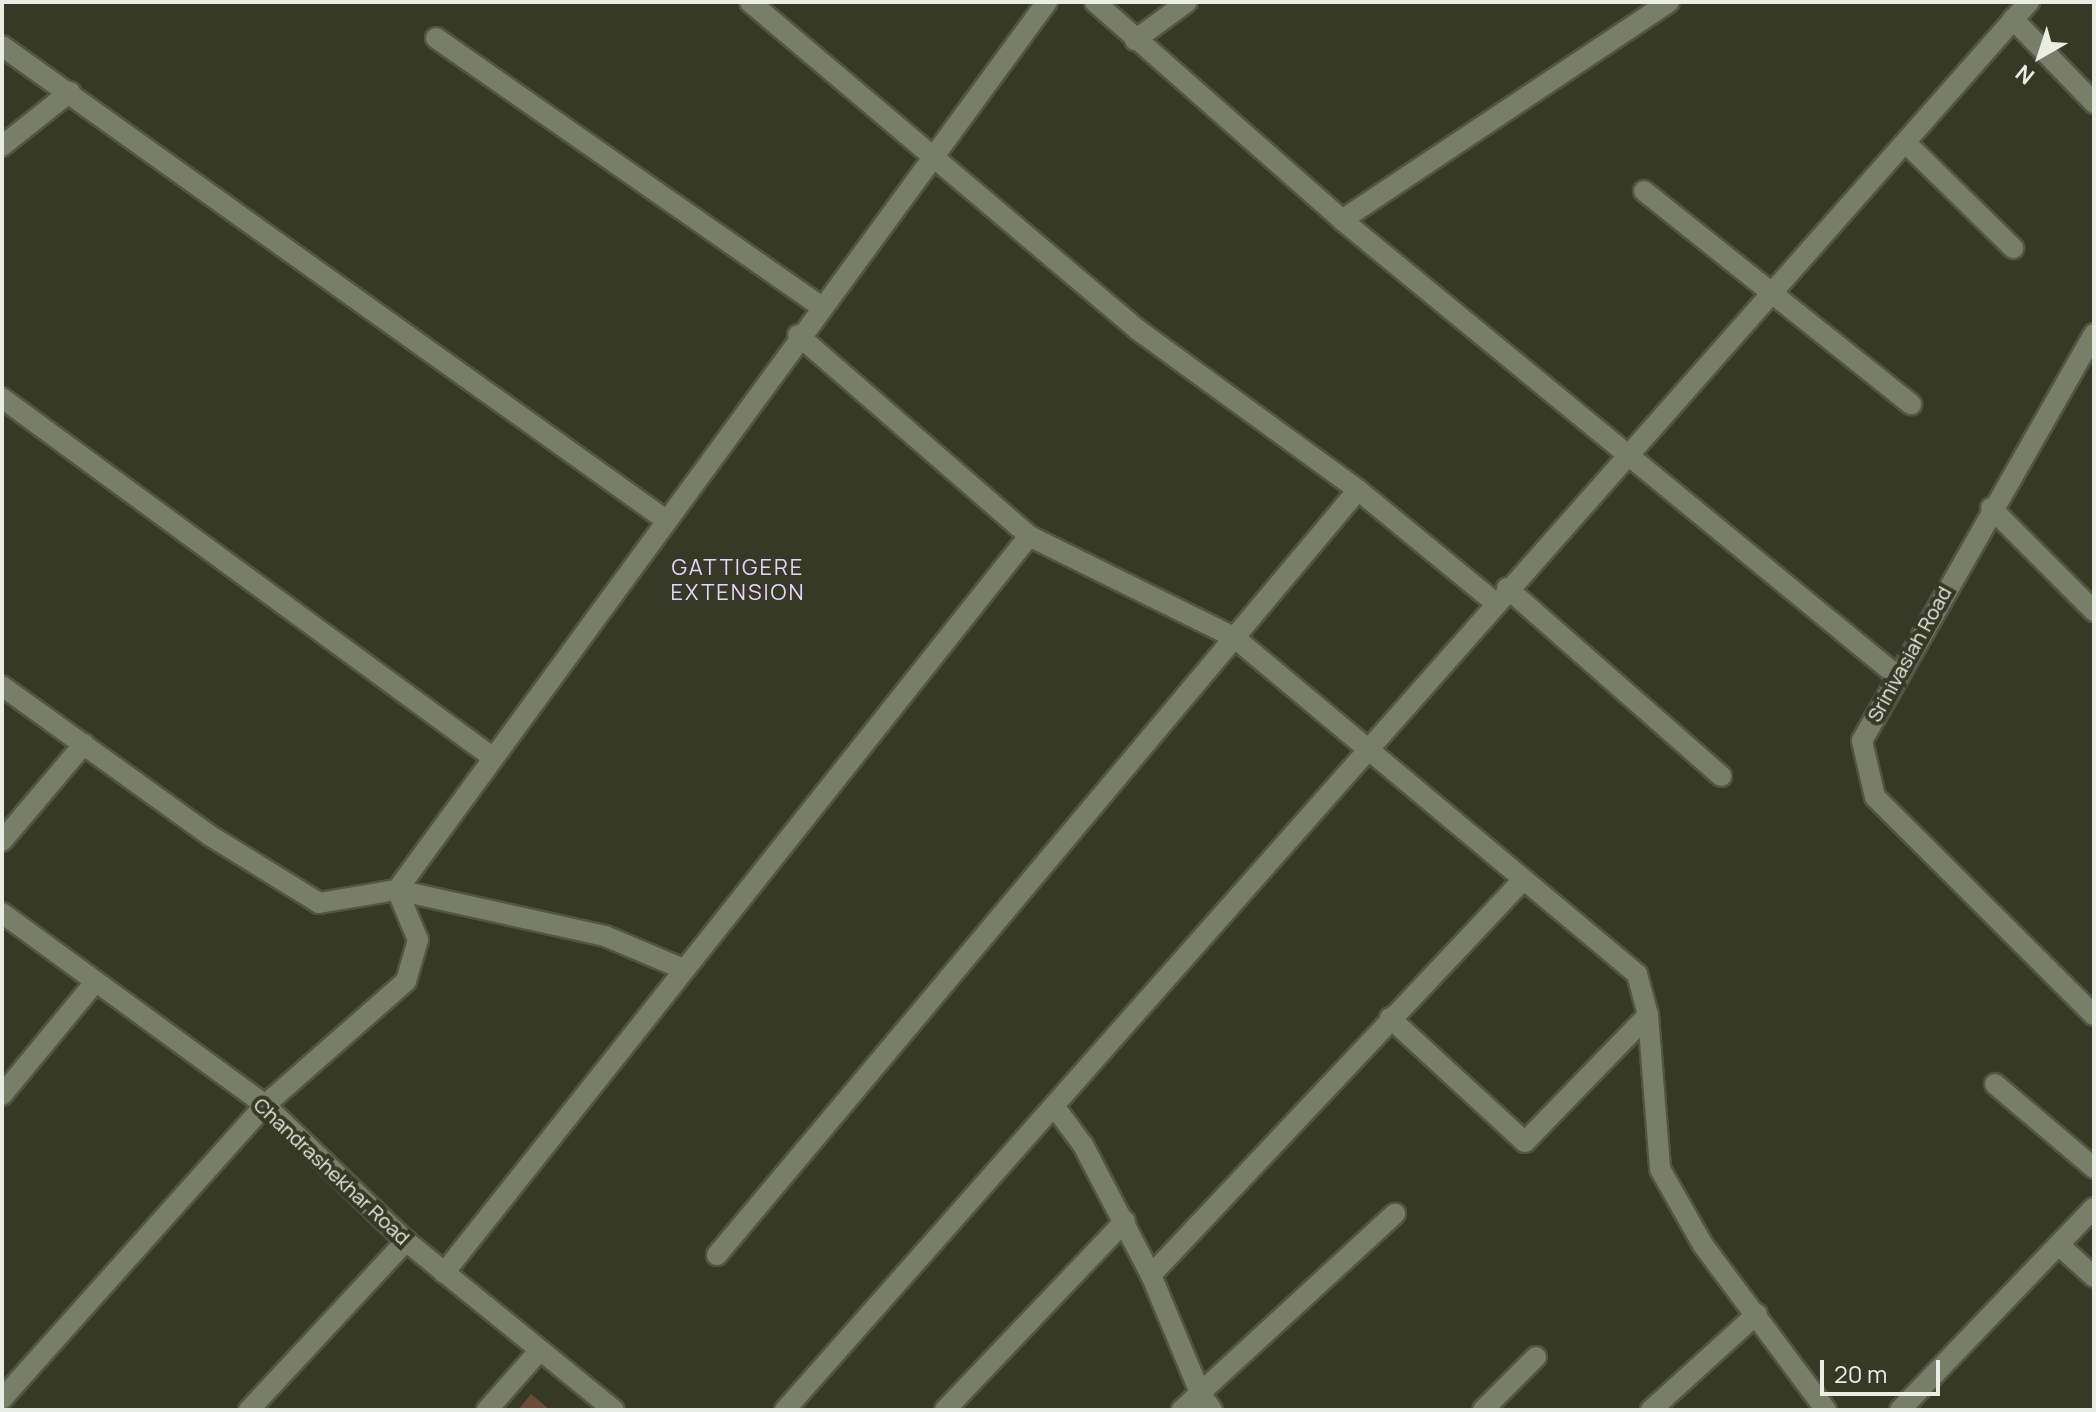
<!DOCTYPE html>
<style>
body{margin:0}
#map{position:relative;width:2096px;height:1412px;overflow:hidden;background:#353926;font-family:Manrope,sans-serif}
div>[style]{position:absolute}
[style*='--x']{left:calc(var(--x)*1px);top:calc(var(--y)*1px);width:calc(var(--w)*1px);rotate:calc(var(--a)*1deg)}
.green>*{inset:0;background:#6d4b39}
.roads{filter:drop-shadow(2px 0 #525545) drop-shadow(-2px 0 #525545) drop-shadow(0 2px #525545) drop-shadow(0 -2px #525545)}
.street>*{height:20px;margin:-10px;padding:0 10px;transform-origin:10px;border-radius:10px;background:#797e69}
.secondary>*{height:20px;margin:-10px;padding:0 10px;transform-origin:10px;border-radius:10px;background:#797e69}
span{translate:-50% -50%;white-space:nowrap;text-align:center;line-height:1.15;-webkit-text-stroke:8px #353926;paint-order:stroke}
.street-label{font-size:20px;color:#eaede1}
.neighbourhood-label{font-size:22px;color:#e7d2fb;letter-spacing:2px}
.frame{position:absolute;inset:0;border:4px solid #eaede1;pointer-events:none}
.north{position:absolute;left:2000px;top:16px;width:80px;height:80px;-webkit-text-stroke:6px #353926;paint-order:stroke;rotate:219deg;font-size:22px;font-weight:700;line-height:32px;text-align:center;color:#eaede1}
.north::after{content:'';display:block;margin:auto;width:28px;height:36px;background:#eaede1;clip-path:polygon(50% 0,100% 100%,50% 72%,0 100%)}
.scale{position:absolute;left:1820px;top:1360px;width:120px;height:36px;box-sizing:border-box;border:4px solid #eaede1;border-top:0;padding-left:10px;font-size:24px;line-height:28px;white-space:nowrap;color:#eaede1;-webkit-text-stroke:6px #353926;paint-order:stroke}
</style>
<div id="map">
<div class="green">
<i style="clip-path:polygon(531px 1394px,550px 1410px,518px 1410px)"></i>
</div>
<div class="roads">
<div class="street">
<i style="--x:750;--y:2;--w:508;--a:40.21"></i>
<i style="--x:1138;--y:330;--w:272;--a:36"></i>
<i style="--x:1358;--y:490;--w:180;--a:39.4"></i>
<i style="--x:1095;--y:2;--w:329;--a:41.4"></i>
<i style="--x:1342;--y:220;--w:717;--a:39.4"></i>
<i style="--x:2013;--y:19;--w:117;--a:46"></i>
<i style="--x:436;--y:38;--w:468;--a:34.9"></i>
<i style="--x:1135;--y:40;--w:64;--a:-36.2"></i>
<i style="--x:2;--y:46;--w:812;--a:35.53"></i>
<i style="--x:2;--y:146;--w:87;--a:-38.5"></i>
<i style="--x:1909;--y:146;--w:146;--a:44.4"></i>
<i style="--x:1644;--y:191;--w:342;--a:38.6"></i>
<i style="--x:1342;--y:220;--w:393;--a:-33.7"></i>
<i style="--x:798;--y:335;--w:306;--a:41"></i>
<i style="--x:1029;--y:536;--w:230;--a:26.3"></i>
<i style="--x:1235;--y:638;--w:524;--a:39.89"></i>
<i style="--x:1637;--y:974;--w:42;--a:75"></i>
<i style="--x:1648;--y:1015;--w:154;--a:85.5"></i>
<i style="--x:1660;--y:1169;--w:87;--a:60.5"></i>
<i style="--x:1703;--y:1245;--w:206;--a:53.3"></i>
<i style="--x:2;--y:398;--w:607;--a:36.23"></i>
<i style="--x:1991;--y:508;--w:146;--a:45"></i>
<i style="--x:1507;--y:588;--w:285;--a:41.3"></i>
<i style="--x:2;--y:686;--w:255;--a:35.7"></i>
<i style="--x:209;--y:835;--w:129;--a:31.7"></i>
<i style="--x:319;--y:903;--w:79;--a:-9.5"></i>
<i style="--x:397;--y:890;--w:213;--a:12.5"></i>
<i style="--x:605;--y:936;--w:85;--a:22.9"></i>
<i style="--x:2;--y:841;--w:127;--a:-49.8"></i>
<i style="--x:1390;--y:1018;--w:183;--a:42.6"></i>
<i style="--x:1525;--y:1142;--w:177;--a:-45.9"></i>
<i style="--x:1995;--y:1084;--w:130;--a:40.3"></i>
<i style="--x:2;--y:1095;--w:146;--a:-50.5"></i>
<i style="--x:1054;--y:1106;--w:49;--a:53.4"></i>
<i style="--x:1083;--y:1145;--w:147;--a:62.4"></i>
<i style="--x:1151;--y:1275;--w:128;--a:67.4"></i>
<i style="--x:1200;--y:1393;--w:25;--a:137"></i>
<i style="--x:2059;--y:1245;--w:47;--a:42.4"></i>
<i style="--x:717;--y:1255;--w:998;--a:-50.04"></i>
<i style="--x:444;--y:1273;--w:941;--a:-51.56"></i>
<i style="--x:1151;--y:1275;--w:543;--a:-46.72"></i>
<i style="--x:2;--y:1399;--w:394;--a:-48.2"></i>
<i style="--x:265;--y:1105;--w:188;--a:-41.3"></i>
<i style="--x:406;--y:981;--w:43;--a:-73.7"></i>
<i style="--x:418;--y:940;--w:54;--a:-112.8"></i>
<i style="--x:397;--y:890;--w:1100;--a:-53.8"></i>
<i style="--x:249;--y:1410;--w:231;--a:-47.1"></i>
<i style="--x:487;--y:1410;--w:80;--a:-48.5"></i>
<i style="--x:785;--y:1410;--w:1879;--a:-48.54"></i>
<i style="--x:945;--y:1410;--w:261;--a:-46.4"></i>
<i style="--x:1212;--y:1410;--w:21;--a:-125"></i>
<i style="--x:1200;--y:1393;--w:265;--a:-42.6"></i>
<i style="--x:1483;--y:1410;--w:75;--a:-45"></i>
<i style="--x:1651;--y:1410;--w:143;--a:-42.2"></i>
<i style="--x:1900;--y:1410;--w:280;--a:-46.2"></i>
</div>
<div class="secondary">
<i style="--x:2094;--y:334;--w:468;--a:119.7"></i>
<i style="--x:1862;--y:741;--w:57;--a:76.9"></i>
<i style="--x:1875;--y:797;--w:309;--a:44.9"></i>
<i style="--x:2;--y:913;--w:326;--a:36.1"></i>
<i style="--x:265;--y:1105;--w:196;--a:44"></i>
<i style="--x:406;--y:1241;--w:268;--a:39.1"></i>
</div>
</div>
<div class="street-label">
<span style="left:1909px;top:654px;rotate:-61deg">Srinivasiah Road</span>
<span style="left:332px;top:1171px;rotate:43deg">Chandrashekhar Road</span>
</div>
<div class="neighbourhood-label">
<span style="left:738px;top:580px">GATTIGERE<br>EXTENSION</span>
</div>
<div class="frame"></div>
<div class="north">N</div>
<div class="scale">20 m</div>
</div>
